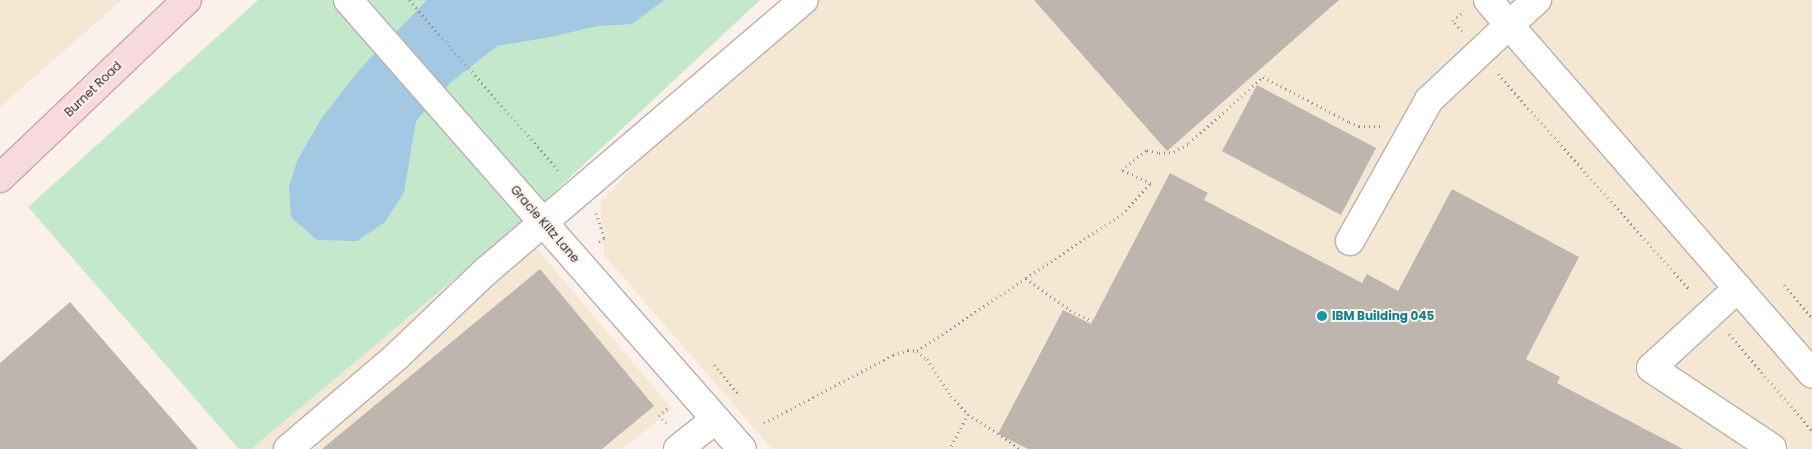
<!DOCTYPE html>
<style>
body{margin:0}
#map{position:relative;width:1812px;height:449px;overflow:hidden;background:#fcf1ea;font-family:Poppins,sans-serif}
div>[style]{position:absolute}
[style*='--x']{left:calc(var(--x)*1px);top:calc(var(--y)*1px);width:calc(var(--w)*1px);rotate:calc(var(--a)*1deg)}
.commercial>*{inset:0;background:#f4e8d4}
.green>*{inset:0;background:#c4e8cb}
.water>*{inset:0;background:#a2c8e4}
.building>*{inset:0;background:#beb6ae}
.path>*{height:3px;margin-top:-1.5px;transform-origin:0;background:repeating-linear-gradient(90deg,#98908b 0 1px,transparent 0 5px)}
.roads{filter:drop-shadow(1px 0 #bbb1aa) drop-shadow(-1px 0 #bbb1aa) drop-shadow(0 1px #bbb1aa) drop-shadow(0 -1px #bbb1aa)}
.minor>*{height:28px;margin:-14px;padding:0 14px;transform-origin:14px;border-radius:14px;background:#fff}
.major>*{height:28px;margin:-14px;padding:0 14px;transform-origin:14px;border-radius:14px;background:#f9d9e0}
.dots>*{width:14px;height:14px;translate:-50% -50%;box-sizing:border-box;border:2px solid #fcf1ea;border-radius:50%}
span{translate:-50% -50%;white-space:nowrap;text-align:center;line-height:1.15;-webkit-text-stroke:4px #fcf1ea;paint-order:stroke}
.street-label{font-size:12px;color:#322e2b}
.culture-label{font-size:12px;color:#0d838f;font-weight:700}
.left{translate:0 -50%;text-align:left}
</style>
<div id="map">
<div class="commercial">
<i style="clip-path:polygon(0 0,122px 0,0 107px)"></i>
<i style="clip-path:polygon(783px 0,1812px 0,1812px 449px,772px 449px,604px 255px,600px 203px)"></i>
<i style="clip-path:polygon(518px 226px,672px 409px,622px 449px,251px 449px)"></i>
</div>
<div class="green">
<i style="clip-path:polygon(258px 0,760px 0,518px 226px,251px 449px,239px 449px,28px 207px)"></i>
</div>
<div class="water">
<i style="clip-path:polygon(427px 0,664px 0,632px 24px,598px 26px,550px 37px,497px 46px,450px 83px,416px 121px,404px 192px,385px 222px,357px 241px,317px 240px,291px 217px,289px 187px,297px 161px,321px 119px,360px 69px)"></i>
</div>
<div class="building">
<i style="clip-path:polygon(1034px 0,1339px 0,1167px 151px)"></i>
<i style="clip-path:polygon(1257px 85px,1376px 148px,1341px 215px,1222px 151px)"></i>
<i style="clip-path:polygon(1170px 173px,1208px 193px,1204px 200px,1362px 283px,1367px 274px,1398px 291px,1452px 189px,1579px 257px,1526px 359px,1560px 377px,1557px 383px,1683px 449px,1028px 449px,998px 434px,1063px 310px,1091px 324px)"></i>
<i style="clip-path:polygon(540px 269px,654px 406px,602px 449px,322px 449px)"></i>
<i style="clip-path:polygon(70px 302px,198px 449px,0 449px,0 363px)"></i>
</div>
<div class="path">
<i style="--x:409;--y:0;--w:229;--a:48.7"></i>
<i style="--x:1462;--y:31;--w:13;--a:-132"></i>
<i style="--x:1453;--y:21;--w:15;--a:-42"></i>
<i style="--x:1498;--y:74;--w:289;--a:48.4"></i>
<i style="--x:596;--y:213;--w:26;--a:72"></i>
<i style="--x:604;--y:238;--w:7;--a:146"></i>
<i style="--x:1026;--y:278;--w:115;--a:-33.7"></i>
<i style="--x:1122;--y:214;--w:42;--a:-46.9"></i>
<i style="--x:1151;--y:183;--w:32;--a:-156"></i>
<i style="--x:1122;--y:170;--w:32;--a:-39"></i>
<i style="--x:1147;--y:150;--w:12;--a:14"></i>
<i style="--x:1159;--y:153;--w:15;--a:-4"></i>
<i style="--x:1174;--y:152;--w:17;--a:-31"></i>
<i style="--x:1189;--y:143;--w:99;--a:-41.7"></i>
<i style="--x:1263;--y:77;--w:97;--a:27.6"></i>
<i style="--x:1349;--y:122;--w:11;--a:22"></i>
<i style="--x:1359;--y:126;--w:24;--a:0"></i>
<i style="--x:1784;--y:285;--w:43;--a:49.7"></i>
<i style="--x:1729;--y:334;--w:128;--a:49.4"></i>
<i style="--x:917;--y:351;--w:131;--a:-33.8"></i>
<i style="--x:1026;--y:278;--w:54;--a:36"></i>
<i style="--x:1070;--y:310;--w:25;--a:27"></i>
<i style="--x:714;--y:365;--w:40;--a:50"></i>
<i style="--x:968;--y:414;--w:64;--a:33.4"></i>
<i style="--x:666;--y:423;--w:10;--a:-135"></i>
<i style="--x:659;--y:416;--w:13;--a:-42"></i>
<i style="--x:764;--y:423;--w:146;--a:-27.8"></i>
<i style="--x:893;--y:355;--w:16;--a:-18"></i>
<i style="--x:908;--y:350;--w:9;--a:6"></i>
<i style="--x:917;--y:351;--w:13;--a:39"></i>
<i style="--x:927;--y:359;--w:44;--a:57"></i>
<i style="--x:951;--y:396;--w:25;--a:47"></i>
<i style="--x:968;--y:414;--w:40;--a:118"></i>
</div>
<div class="roads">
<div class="minor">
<i style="--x:348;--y:0;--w:597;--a:48.73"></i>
<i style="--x:1488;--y:0;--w:33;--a:50"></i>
<i style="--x:1509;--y:25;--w:38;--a:-42"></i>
<i style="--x:1350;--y:241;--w:162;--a:-60.7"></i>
<i style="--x:1429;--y:100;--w:110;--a:-43.2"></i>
<i style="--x:1509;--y:25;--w:462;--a:49"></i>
<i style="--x:1738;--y:288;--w:118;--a:137.4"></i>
<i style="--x:1651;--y:368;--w:145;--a:33.5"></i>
<i style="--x:288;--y:449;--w:142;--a:-40.4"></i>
<i style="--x:396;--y:357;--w:123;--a:-43.7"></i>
<i style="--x:485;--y:272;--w:419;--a:-40.5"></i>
<i style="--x:678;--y:449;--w:48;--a:-38.3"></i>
</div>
<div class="major">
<i style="--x:0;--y:178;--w:258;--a:-43.6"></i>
</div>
</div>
<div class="dots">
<i style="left:1322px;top:316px;background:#0f9aa8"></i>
</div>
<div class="street-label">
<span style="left:93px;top:89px;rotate:-44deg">Burnet Road</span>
<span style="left:545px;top:224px;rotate:49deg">Gracie Kiltz Lane</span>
</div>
<div class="culture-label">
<span class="left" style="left:1332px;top:316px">IBM Building 045</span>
</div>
</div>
